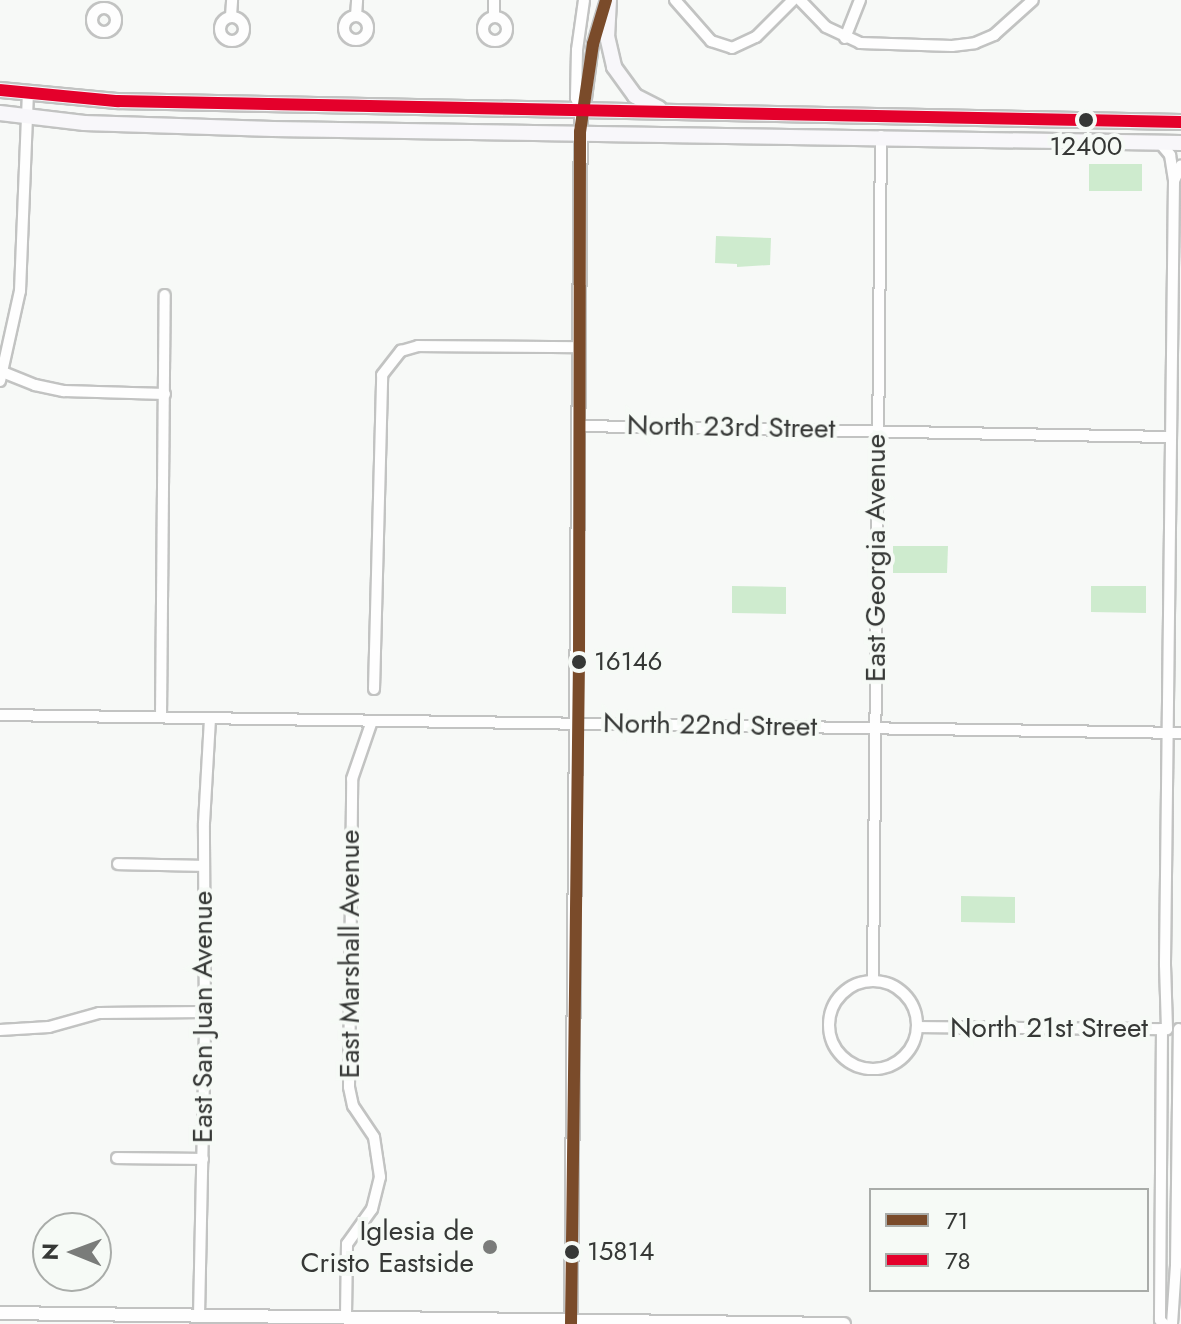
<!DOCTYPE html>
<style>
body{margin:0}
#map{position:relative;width:1181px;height:1324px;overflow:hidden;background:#f7f9f7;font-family:Jost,sans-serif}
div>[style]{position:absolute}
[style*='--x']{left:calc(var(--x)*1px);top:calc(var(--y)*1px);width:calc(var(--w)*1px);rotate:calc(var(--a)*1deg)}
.green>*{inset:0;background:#ceebce}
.roads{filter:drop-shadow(2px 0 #c2c3c2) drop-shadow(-2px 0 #c2c3c2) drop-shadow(0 2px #c2c3c2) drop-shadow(0 -2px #c2c3c2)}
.minor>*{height:10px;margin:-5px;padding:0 5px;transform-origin:5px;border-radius:5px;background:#fefefe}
.minor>.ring{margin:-5px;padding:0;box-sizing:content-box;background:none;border:10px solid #fefefe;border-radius:50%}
.tertiary>*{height:12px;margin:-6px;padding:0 6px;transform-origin:6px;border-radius:6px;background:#fefefe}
.secondary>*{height:14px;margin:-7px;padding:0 7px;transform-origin:7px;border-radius:7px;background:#f8f7fa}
.bus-1>*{height:12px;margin:-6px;padding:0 6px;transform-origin:6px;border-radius:6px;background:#7a4b2a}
.bus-2>*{height:12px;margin:-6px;padding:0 6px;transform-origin:6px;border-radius:6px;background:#e4002b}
.dots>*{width:22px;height:22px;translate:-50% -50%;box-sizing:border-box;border:4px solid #f6faf6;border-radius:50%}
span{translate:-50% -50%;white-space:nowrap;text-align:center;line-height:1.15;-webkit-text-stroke:8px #f6faf6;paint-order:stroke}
.bus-label{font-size:26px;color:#363836}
.left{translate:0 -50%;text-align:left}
.street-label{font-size:28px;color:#363836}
.poi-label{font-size:28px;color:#363836}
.right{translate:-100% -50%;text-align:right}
.legend{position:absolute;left:869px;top:1188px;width:280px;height:104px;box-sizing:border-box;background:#f6faf6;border:2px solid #a9aca9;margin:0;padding:10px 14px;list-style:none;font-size:24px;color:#363836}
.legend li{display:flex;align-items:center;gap:16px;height:40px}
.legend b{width:40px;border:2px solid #a9aca9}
.north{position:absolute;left:32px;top:1212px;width:80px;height:80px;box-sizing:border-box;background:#f6faf6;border:2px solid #a9aca9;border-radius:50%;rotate:271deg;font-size:22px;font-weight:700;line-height:32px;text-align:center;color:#363836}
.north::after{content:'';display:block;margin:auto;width:28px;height:36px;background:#7a7c7a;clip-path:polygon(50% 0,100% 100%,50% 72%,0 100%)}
</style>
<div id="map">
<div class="green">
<i style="clip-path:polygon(1089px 164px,1142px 164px,1142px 191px,1089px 191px)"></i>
<i style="clip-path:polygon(716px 236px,771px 238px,770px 265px,737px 267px,737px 264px,715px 263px)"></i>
<i style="clip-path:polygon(893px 546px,948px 546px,947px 573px,893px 573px)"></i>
<i style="clip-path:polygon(732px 586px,786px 587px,786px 614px,732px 613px)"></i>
<i style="clip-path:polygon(1091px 586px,1146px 586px,1146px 613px,1091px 612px)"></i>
<i style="clip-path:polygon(961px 896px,1015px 897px,1015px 923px,961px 922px)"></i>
</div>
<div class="roads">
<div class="minor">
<i style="--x:494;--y:0;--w:17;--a:90"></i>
<i style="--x:675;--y:0;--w:55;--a:48.7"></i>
<i style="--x:711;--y:41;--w:22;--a:18"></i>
<i style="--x:732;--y:48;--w:26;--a:-25"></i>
<i style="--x:756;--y:37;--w:52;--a:-45"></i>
<i style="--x:800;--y:0;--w:37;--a:46"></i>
<i style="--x:826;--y:27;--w:38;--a:25"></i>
<i style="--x:860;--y:43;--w:92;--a:1.9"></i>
<i style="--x:952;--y:46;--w:23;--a:-7"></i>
<i style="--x:975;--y:43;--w:21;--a:-23"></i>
<i style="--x:994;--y:35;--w:52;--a:-41.9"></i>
<i class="ring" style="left:92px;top:8px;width:14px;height:14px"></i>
<i class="ring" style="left:344px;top:16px;width:14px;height:14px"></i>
<i style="--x:231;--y:16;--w:16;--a:-86"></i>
<i style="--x:356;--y:16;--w:16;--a:-86"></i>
<i class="ring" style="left:483px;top:17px;width:14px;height:14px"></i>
<i class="ring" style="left:220px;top:17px;width:14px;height:14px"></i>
<i style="--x:845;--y:38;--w:41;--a:-68.5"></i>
<i style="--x:581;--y:110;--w:13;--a:-67"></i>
<i style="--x:586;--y:98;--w:54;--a:-82.6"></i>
<i style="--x:593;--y:44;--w:46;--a:-73.5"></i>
<i style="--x:581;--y:110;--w:13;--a:-113"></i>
<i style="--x:576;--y:98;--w:48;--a:-88.8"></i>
<i style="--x:577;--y:50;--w:50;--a:-82"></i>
<i style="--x:1160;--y:143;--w:16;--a:50"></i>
<i style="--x:1170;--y:155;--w:26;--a:81"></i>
<i style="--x:1174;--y:181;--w:784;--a:90.66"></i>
<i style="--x:1165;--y:965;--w:64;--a:88.2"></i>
<i style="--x:1174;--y:181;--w:17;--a:-66"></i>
<i style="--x:0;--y:371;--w:38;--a:22"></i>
<i style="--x:35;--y:385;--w:30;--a:12"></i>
<i style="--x:64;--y:391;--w:101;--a:1.7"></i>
<i style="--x:0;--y:381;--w:92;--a:-77.5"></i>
<i style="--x:20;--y:291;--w:198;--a:-87.7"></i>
<i style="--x:580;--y:426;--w:591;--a:1.07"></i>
<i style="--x:374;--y:689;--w:314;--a:-88.5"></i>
<i style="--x:382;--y:375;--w:31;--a:-52"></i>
<i style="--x:401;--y:351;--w:18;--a:-16"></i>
<i style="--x:418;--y:346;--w:162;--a:0.4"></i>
<i style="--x:0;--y:715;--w:1181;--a:0.87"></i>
<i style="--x:161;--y:717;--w:422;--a:-89.5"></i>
<i style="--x:118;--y:864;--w:85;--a:1.3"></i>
<i class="ring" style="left:829px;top:981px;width:78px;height:78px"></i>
<i style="--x:873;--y:981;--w:845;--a:-89.46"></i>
<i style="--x:917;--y:1027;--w:250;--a:0.5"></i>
<i style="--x:1162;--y:1029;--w:291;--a:90.4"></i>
<i style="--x:1160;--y:1320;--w:6;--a:45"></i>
<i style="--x:0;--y:1030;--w:49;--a:-3.5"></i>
<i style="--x:49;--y:1027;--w:52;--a:-15.6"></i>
<i style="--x:99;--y:1013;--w:106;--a:-0.5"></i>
<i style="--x:117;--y:1158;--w:86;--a:0.7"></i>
<i style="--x:199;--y:1316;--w:284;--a:-88.8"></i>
<i style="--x:205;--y:1032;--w:209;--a:-90.3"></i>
<i style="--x:204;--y:823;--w:105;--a:-86.7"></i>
<i style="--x:346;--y:1316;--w:72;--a:-89.2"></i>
<i style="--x:347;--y:1244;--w:43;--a:-54.5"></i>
<i style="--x:372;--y:1209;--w:33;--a:-76"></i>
<i style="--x:380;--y:1177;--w:40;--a:-98.5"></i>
<i style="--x:374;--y:1137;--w:37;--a:-124"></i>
<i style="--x:353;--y:1106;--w:19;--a:-102"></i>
<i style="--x:349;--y:1087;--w:308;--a:-89.4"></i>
<i style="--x:352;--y:779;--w:61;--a:-71"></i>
<i style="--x:1172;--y:1324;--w:58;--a:-86.1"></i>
<i style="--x:1176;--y:1266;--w:237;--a:-89.3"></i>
</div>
<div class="tertiary">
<i style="--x:0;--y:1313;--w:844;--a:0.75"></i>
<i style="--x:571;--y:1324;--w:1214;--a:-89.53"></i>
</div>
<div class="secondary">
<i style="--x:609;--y:0;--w:36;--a:93"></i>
<i style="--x:607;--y:36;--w:32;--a:77"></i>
<i style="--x:614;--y:67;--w:36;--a:54"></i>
<i style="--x:635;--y:96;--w:27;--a:27"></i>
<i style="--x:0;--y:90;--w:118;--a:5.4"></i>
<i style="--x:117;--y:101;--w:1064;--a:1.13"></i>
<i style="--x:0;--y:113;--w:85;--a:6.8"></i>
<i style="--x:84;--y:123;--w:189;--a:1.8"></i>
<i style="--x:273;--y:129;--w:908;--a:0.88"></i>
</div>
</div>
<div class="bus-1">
<i style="--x:571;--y:1324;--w:662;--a:-89.31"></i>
<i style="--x:579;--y:662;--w:530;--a:-89.89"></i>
<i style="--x:580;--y:132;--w:89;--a:-81.6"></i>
<i style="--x:593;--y:44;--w:46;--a:-73.5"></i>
</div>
<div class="bus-2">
<i style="--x:0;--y:90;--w:118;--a:5.4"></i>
<i style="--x:117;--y:101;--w:1064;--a:1.13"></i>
</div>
<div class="dots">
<i style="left:1086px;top:120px;background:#363836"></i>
<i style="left:579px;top:662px;background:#363836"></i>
<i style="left:490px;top:1247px;background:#7a7c7a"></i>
<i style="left:572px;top:1252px;background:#363836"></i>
</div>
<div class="bus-label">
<span style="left:1086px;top:147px">12400</span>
<span class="left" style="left:594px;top:662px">16146</span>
<span class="left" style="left:587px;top:1252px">15814</span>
</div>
<div class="street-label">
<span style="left:731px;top:427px;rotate:1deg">North 23rd Street</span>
<span style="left:876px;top:558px;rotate:-90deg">East Georgia Avenue</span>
<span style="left:710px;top:725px;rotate:1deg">North 22nd Street</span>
<span style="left:350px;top:954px;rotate:-90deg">East Marshall Avenue</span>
<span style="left:203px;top:1017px;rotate:-90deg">East San Juan Avenue</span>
<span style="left:1049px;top:1028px">North 21st Street</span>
</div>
<div class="poi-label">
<span class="right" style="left:474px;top:1247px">Iglesia de<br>Cristo Eastside</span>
</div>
<ul class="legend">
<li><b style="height:10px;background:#7a4b2a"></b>71</li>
<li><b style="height:10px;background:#e4002b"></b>78</li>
</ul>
<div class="north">N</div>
</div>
